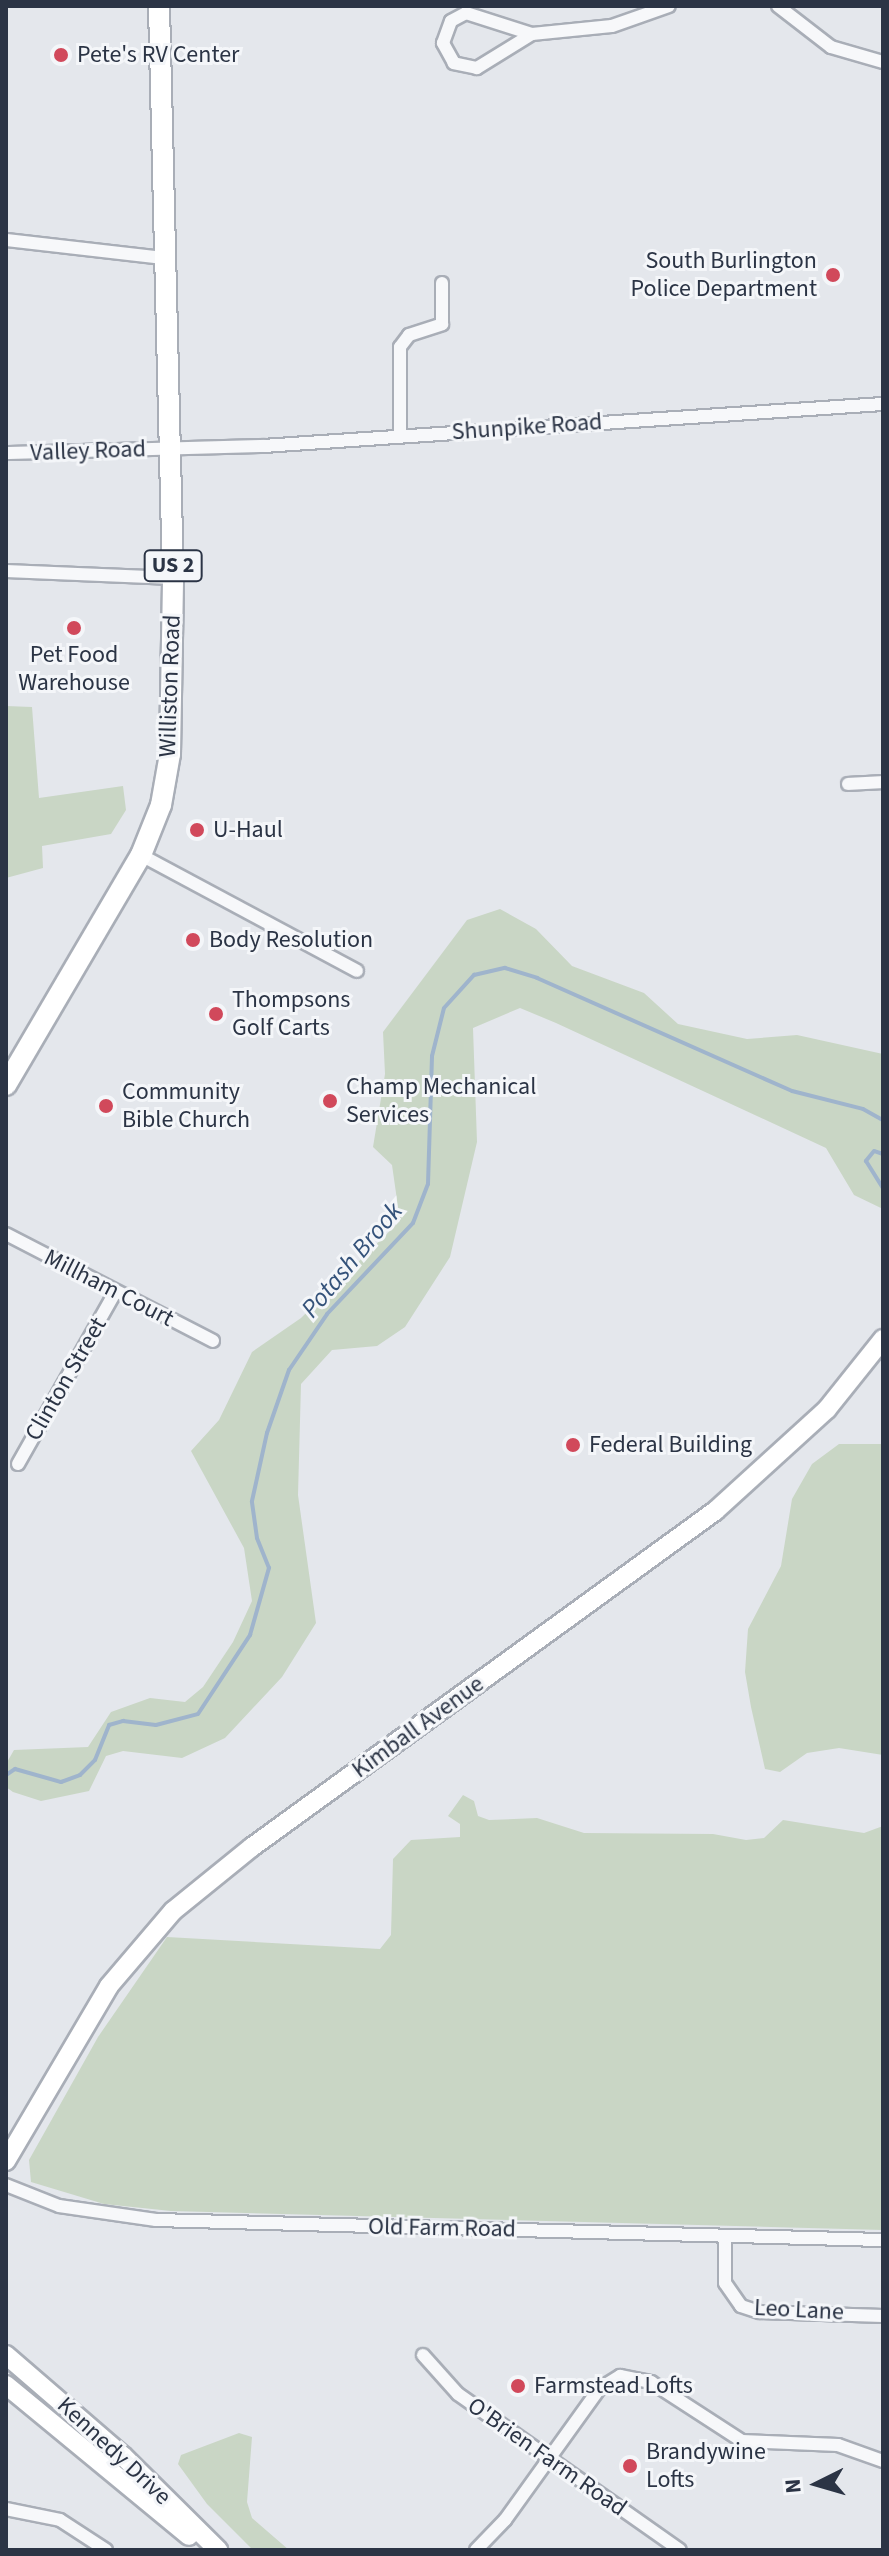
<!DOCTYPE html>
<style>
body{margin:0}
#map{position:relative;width:889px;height:2556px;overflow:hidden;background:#e4e7ec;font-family:"Source Sans 3",sans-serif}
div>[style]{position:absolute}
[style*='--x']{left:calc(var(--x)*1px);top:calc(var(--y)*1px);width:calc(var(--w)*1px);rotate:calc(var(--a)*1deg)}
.green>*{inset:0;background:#c9d6c5}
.stream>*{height:4px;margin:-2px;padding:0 2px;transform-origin:2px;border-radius:2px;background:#9fb4cc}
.roads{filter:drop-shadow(2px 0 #a9aeb7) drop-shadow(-2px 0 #a9aeb7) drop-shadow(0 2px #a9aeb7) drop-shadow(0 -2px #a9aeb7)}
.minor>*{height:12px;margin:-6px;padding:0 6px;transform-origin:6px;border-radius:6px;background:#f7f8fa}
.secondary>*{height:18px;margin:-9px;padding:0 9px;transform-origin:9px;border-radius:9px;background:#fff}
.primary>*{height:20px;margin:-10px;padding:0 10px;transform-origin:10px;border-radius:10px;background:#fff}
.dots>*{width:22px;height:22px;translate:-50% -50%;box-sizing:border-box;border:4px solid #f4f6f9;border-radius:50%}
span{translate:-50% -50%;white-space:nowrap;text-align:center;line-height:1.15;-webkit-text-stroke:6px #f4f6f9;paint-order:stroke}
.shield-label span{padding:2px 6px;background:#f4f6f9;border:2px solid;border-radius:6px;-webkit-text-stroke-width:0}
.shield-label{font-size:22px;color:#2b3445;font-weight:700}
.poi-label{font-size:24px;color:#2b3445}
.left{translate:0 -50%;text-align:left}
.right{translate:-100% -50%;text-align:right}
.street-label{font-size:24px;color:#2b3445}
.water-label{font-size:26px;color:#34527a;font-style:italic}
.frame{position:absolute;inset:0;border:8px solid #2b3445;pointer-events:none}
.north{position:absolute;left:777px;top:2444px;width:80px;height:80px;-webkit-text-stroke:6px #f4f6f9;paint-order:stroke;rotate:265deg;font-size:22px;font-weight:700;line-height:32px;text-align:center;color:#2b3445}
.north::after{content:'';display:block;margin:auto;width:28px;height:36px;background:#2b3445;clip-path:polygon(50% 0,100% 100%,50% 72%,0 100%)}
</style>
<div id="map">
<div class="green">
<i style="clip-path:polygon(6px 706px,32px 707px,39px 798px,123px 786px,126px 810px,111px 834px,42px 846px,43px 868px,6px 878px)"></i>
<i style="clip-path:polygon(500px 909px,536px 929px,572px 966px,644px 993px,678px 1024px,747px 1039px,797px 1035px,883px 1054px,883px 1209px,854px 1195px,826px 1148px,556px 1023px,520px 1008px,473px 1028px,477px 1142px,450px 1257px,405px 1327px,377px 1346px,332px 1350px,301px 1384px,298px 1495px,316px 1623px,282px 1677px,225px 1738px,182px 1758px,123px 1751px,106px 1756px,89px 1791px,41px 1801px,13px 1792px,6px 1787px,6px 1764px,14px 1750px,88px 1747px,111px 1712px,150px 1698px,185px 1702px,203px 1687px,233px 1642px,252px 1601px,244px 1548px,191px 1451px,219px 1420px,252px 1352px,301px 1318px,400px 1221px,392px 1165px,373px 1147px,385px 1074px,383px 1032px,467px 920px)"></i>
<i style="clip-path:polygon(839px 1444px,883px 1444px,883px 1755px,839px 1748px,807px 1753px,780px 1772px,765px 1769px,751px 1707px,745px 1672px,748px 1629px,781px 1566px,792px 1499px,812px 1464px)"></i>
<i style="clip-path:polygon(463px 1795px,474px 1801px,478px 1816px,489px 1820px,537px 1818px,584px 1833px,713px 1834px,746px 1840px,764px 1838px,783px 1820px,864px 1833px,883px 1826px,883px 2230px,171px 2211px,104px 2204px,31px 2182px,29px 2160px,98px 2037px,167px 1937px,380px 1949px,391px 1935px,393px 1859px,411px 1840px,460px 1837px,460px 1824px,448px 1816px)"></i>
<i style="clip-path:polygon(239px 2433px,252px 2437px,247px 2502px,252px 2518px,289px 2550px,253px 2550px,207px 2504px,178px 2464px,181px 2455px)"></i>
</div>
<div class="stream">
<i style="--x:883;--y:1154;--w:9;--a:-162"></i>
<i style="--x:874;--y:1151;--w:13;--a:129"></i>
<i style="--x:866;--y:1161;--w:32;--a:58"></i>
<i style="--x:6;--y:1775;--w:11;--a:-34"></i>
<i style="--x:15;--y:1769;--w:48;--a:15.8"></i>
<i style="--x:61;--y:1782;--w:20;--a:-20"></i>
<i style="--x:80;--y:1775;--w:21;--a:-45"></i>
<i style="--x:95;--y:1760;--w:38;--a:-68"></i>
<i style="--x:109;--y:1725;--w:15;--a:-16"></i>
<i style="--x:123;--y:1721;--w:33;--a:7"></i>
<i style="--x:156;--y:1725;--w:43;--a:-14.7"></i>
<i style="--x:198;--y:1714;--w:95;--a:-56.6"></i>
<i style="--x:250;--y:1635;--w:70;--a:-74.2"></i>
<i style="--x:269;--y:1568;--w:32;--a:-112"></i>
<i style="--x:257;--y:1538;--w:37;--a:-98"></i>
<i style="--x:252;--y:1501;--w:70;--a:-77.6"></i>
<i style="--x:267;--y:1433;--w:67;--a:-70.8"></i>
<i style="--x:289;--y:1370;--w:68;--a:-55.8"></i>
<i style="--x:327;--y:1314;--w:125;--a:-46.6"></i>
<i style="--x:413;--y:1223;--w:42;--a:-69"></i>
<i style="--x:428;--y:1184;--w:128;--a:-88.2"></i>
<i style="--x:432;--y:1056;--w:49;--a:-76"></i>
<i style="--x:444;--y:1008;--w:45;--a:-47.7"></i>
<i style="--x:474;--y:975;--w:32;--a:-13"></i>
<i style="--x:505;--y:968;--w:34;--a:17"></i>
<i style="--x:537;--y:978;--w:279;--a:23.9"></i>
<i style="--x:792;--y:1091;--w:73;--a:14.2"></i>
<i style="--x:863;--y:1109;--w:23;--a:29"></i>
</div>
<div class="roads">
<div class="minor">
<i style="--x:778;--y:6;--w:67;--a:37.7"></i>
<i style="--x:831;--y:47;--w:54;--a:16.1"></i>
<i style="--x:532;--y:34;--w:65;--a:148.3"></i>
<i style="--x:477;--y:68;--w:24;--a:-168"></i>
<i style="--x:454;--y:63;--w:23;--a:-119"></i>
<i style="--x:443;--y:43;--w:23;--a:-70"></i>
<i style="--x:451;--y:21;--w:17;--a:-28"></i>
<i style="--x:466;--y:13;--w:69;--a:17.7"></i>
<i style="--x:532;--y:34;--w:80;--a:-5.7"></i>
<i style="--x:612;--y:26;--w:60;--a:-19.3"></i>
<i style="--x:6;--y:240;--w:159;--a:6.5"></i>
<i style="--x:400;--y:436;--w:89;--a:-90"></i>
<i style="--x:400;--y:347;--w:15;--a:-53"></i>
<i style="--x:409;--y:335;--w:35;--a:-18"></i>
<i style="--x:442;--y:324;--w:41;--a:-90"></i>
<i style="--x:6;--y:453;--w:257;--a:-1.6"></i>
<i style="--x:263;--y:446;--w:621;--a:-3.88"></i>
<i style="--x:6;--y:571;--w:167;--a:2.4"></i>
<i style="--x:848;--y:784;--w:35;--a:-3"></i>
<i style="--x:141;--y:855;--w:245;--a:28.2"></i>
<i style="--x:6;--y:1234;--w:233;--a:27.3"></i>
<i style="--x:18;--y:1464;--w:195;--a:-60.5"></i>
<i style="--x:6;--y:2185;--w:57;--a:21.6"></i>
<i style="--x:59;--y:2206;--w:98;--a:8.2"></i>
<i style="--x:156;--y:2220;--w:727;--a:1.58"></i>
<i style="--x:725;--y:2236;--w:47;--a:90"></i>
<i style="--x:725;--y:2283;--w:28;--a:55"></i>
<i style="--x:741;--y:2306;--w:20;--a:18"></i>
<i style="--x:760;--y:2312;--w:123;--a:1.9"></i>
<i style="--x:423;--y:2355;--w:52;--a:48.1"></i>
<i style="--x:458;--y:2394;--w:271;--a:35.1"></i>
<i style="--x:6;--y:2509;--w:55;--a:11.5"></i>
<i style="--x:60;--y:2520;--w:55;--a:33.1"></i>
<i style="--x:476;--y:2550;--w:42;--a:-46"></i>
<i style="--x:505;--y:2520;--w:161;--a:-54.3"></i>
<i style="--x:599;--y:2389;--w:25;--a:-32"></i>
<i style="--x:620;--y:2376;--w:32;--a:11"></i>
<i style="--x:651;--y:2382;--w:108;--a:33"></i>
<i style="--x:742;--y:2441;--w:96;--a:2.4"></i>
<i style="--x:838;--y:2445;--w:48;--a:19.6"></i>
</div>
<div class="secondary">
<i style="--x:6;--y:2161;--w:203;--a:-59.5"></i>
<i style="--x:109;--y:1986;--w:99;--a:-49.5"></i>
<i style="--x:173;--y:1911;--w:102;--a:-39"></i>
<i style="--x:252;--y:1847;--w:572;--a:-35.97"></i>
<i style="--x:715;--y:1511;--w:151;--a:-42.3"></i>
<i style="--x:827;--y:1409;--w:90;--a:-51.3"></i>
<i style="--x:6;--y:2355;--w:155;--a:40.8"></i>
<i style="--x:123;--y:2456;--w:134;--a:44.7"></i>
<i style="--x:6;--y:2385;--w:237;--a:39.5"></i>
</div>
<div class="primary">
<i style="--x:6;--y:1085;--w:267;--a:-59.6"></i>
<i style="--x:141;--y:855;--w:54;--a:-68.2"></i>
<i style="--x:161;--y:805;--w:52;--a:-80"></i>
<i style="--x:170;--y:754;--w:176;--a:-89"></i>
<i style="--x:173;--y:578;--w:572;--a:-91.4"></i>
</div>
</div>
<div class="dots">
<i style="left:61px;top:55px;background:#d1495b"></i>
<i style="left:833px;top:275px;background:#d1495b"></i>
<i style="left:74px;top:628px;background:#d1495b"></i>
<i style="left:197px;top:830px;background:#d1495b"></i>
<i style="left:193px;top:940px;background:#d1495b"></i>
<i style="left:216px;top:1014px;background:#d1495b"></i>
<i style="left:330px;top:1101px;background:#d1495b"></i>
<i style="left:106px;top:1106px;background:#d1495b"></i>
<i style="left:573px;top:1445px;background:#d1495b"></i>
<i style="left:518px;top:2386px;background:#d1495b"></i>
<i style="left:630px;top:2466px;background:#d1495b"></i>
</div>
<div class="shield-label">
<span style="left:173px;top:566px">US 2</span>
</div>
<div class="poi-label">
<span class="left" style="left:77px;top:55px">Pete's RV Center</span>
<span class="right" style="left:817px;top:275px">South Burlington<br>Police Department</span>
<span style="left:74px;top:669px">Pet Food<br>Warehouse</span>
<span class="left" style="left:213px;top:830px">U-Haul</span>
<span class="left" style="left:209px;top:940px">Body Resolution</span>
<span class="left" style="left:232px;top:1014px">Thompsons<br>Golf Carts</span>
<span class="left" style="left:346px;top:1101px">Champ Mechanical<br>Services</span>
<span class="left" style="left:122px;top:1106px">Community<br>Bible Church</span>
<span class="left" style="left:589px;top:1445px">Federal Building</span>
<span class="left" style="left:534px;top:2386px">Farmstead Lofts</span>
<span class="left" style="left:646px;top:2466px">Brandywine<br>Lofts</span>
</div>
<div class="street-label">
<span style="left:527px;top:427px;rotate:-4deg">Shunpike Road</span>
<span style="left:88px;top:451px;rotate:-2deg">Valley Road</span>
<span style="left:170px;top:686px;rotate:-88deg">Williston Road</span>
<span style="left:109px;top:1288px;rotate:27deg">Millham Court</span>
<span style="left:66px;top:1379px;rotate:-60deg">Clinton Street</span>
<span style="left:418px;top:1727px;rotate:-36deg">Kimball Avenue</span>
<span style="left:442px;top:2228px;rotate:1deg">Old Farm Road</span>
<span style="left:799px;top:2310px;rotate:3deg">Leo Lane</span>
<span style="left:114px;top:2451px;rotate:43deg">Kennedy Drive</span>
<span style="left:547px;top:2457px;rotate:35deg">O'Brien Farm Road</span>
</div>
<div class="water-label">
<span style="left:352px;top:1260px;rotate:-50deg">Potash Brook</span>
</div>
<div class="frame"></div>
<div class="north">N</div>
</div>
